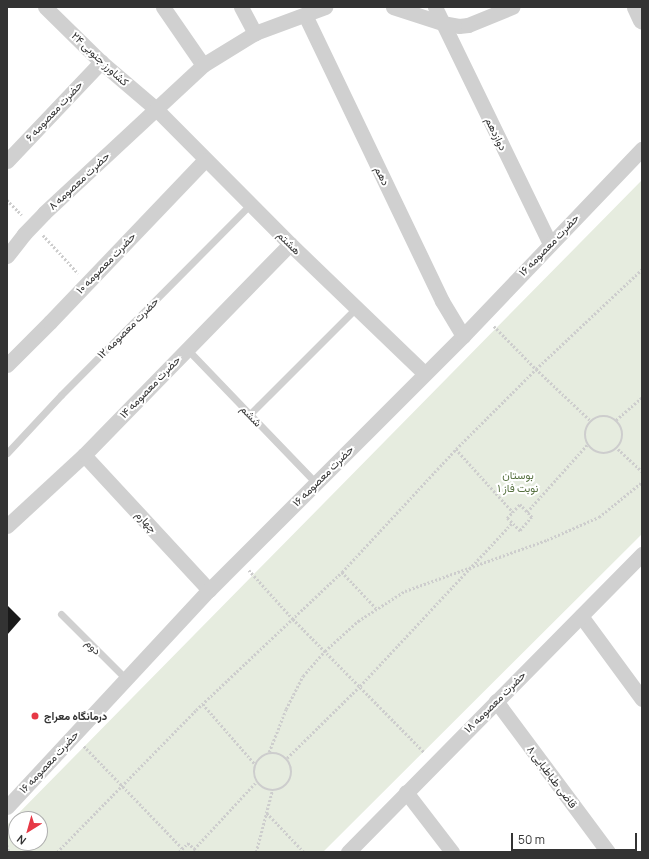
<!DOCTYPE html>
<meta charset="utf-8">
<style>
body{margin:0}
#map{position:relative;width:649px;height:859px;overflow:hidden;background:#fff;font-family:Manrope,Vazirmatn,sans-serif}
div>[style]{position:absolute}
[style*='--x']{left:calc(var(--x)*1px);top:calc(var(--y)*1px);width:calc(var(--w)*1px);rotate:calc(var(--a)*1deg)}
.green>*{inset:0;background:#e6ecdf}
.building>*{inset:0;background:#1a1a1a}
.path>*{height:2.5px;margin-top:-1.25px;transform-origin:0;background:repeating-linear-gradient(90deg,#cdcdcd 0 2px,transparent 0 4px)}
.path>.ring{margin:-1.25px;padding:0;box-sizing:content-box;background:none;border:2.5px solid #cdcdcd;border-radius:50%}
.service>*{height:7px;margin:-3.5px;padding:0 3.5px;transform-origin:3.5px;border-radius:3.5px;background:#d0d0d0}
.minor>*{height:15px;margin:-7.5px;padding:0 7.5px;transform-origin:7.5px;border-radius:7.5px;background:#d0d0d0}
.tertiary>*{height:19px;margin:-9.5px;padding:0 9.5px;transform-origin:9.5px;border-radius:9.5px;background:#d0d0d0}
.dots>*{width:11px;height:11px;translate:-50% -50%;box-sizing:border-box;border:2px solid #fff;border-radius:50%}
span{translate:-50% -50%;white-space:nowrap;text-align:center;line-height:1.15;-webkit-text-stroke:4px #fff;paint-order:stroke}
.street-label{font-size:11px;color:#333}
.park-label{font-size:11px;color:#56703f}
.poi-label{font-size:11px;color:#333;font-weight:700}
.left{translate:0 -50%;text-align:left}
.frame{position:absolute;inset:0;border:8px solid #333;pointer-events:none}
.north{position:absolute;left:8px;top:811px;width:40px;height:40px;box-sizing:border-box;background:#fff;border:1px solid #adadad;border-radius:50%;rotate:217deg;font-size:11px;font-weight:700;line-height:16px;text-align:center;color:#333}
.north::after{content:'';display:block;margin:auto;width:14px;height:18px;background:#e63946;clip-path:polygon(50% 0,100% 100%,50% 72%,0 100%)}
.scale{position:absolute;left:511px;top:833px;width:126px;height:18px;box-sizing:border-box;border:2px solid #333;border-top:0;padding-left:5px;font-size:12px;line-height:14px;white-space:nowrap;color:#333;-webkit-text-stroke:3px #fff;paint-order:stroke}
</style>
<div id="map">
<div class="green">
<i style="clip-path:polygon(evenodd,642px 180px,642px 534px,323px 852px,7px 852px,7px 825px,642px 180px,16px 819px,40px 819px,40px 843px,16px 843px,16px 819px)"></i>
</div>
<div class="building">
<i style="clip-path:polygon(7px 605px,21px 619px,7px 635px)"></i>
</div>
<div class="path">
<i style="--x:7;--y:200;--w:21;--a:45"></i>
<i style="--x:43;--y:235;--w:52;--a:47.4"></i>
<i style="--x:494;--y:326;--w:60;--a:45.7"></i>
<i style="--x:536;--y:369;--w:76;--a:43.4"></i>
<i class="ring" style="left:585px;top:416px;width:35.5px;height:35.5px"></i>
<i style="--x:616;--y:420;--w:35;--a:-41"></i>
<i style="--x:456;--y:449;--w:85;--a:47.9"></i>
<i style="--x:618;--y:449;--w:33;--a:43"></i>
<i style="--x:520;--y:504;--w:18;--a:47"></i>
<i style="--x:532;--y:517;--w:18;--a:131"></i>
<i style="--x:520;--y:531;--w:18;--a:-135"></i>
<i style="--x:507;--y:518;--w:19;--a:-47"></i>
<i style="--x:527;--y:512;--w:90;--a:-48.2"></i>
<i style="--x:249;--y:570;--w:66;--a:48.1"></i>
<i style="--x:293;--y:619;--w:187;--a:45.4"></i>
<i style="--x:342;--y:572;--w:51;--a:46.6"></i>
<i style="--x:203;--y:704;--w:79;--a:49.1"></i>
<i style="--x:84;--y:746;--w:143;--a:46.1"></i>
<i style="--x:269;--y:752;--w:46;--a:-68.4"></i>
<i style="--x:286;--y:709;--w:37;--a:-63"></i>
<i style="--x:303;--y:676;--w:33;--a:-49"></i>
<i style="--x:325;--y:651;--w:45;--a:-42.3"></i>
<i style="--x:358;--y:621;--w:56;--a:-32.6"></i>
<i style="--x:405;--y:591;--w:151;--a:-19.8"></i>
<i style="--x:547;--y:540;--w:57;--a:-23.9"></i>
<i style="--x:599;--y:517;--w:55;--a:-39.1"></i>
<i class="ring" style="left:254px;top:753px;width:35.5px;height:35.5px"></i>
<i style="--x:287;--y:758;--w:103;--a:-44.6"></i>
<i style="--x:360;--y:686;--w:223;--a:-47"></i>
<i style="--x:267;--y:813;--w:54;--a:46.5"></i>
<i style="--x:7;--y:845;--w:7;--a:74"></i>
<i style="--x:194;--y:849;--w:91;--a:-47.2"></i>
<i style="--x:57;--y:852;--w:199;--a:-45.6"></i>
<i style="--x:196;--y:710;--w:201;--a:-43.4"></i>
<i style="--x:342;--y:572;--w:168;--a:-47.2"></i>
<i style="--x:456;--y:449;--w:113;--a:-45"></i>
<i style="--x:536;--y:369;--w:146;--a:-43.3"></i>
<i style="--x:179;--y:852;--w:13;--a:-45"></i>
<i style="--x:188;--y:843;--w:13;--a:42"></i>
<i style="--x:256;--y:852;--w:63;--a:-75.3"></i>
</div>
<div class="service">
<i style="--x:187;--y:349;--w:186;--a:46.1"></i>
<i style="--x:250;--y:414;--w:150;--a:-45"></i>
<i style="--x:7;--y:453;--w:79;--a:-47"></i>
<i style="--x:61;--y:395;--w:269;--a:-45.2"></i>
<i style="--x:61;--y:614;--w:92;--a:45"></i>
</div>
<div class="minor">
<i style="--x:45;--y:7;--w:78;--a:44.5"></i>
<i style="--x:101;--y:62;--w:72;--a:40.5"></i>
<i style="--x:156;--y:109;--w:190;--a:45.2"></i>
<i style="--x:290;--y:244;--w:187;--a:43.9"></i>
<i style="--x:163;--y:7;--w:70;--a:55.4"></i>
<i style="--x:241;--y:7;--w:30;--a:62"></i>
<i style="--x:393;--y:7;--w:52;--a:18.1"></i>
<i style="--x:442;--y:23;--w:17;--a:10"></i>
<i style="--x:459;--y:26;--w:9;--a:-6"></i>
<i style="--x:468;--y:25;--w:48;--a:-22.2"></i>
<i style="--x:435;--y:7;--w:263;--a:64.1"></i>
<i style="--x:305;--y:15;--w:317;--a:64.4"></i>
<i style="--x:442;--y:301;--w:41;--a:59"></i>
<i style="--x:7;--y:161;--w:137;--a:-46.5"></i>
<i style="--x:7;--y:256;--w:28;--a:-52"></i>
<i style="--x:24;--y:234;--w:29;--a:-46"></i>
<i style="--x:44;--y:213;--w:217;--a:-42.9"></i>
<i style="--x:203;--y:65;--w:61;--a:-31.6"></i>
<i style="--x:255;--y:33;--w:75;--a:-20.4"></i>
<i style="--x:7;--y:365;--w:61;--a:-45"></i>
<i style="--x:50;--y:322;--w:224;--a:-46.3"></i>
<i style="--x:84;--y:455;--w:184;--a:47.2"></i>
<i style="--x:7;--y:526;--w:105;--a:-42.7"></i>
<i style="--x:84;--y:455;--w:295;--a:-45.7"></i>
<i style="--x:581;--y:616;--w:103;--a:53.7"></i>
<i style="--x:496;--y:701;--w:188;--a:53.4"></i>
<i style="--x:406;--y:792;--w:76;--a:52.5"></i>
<i style="--x:7;--y:807;--w:296;--a:-47.1"></i>
<i style="--x:209;--y:590;--w:359;--a:-45"></i>
<i style="--x:463;--y:336;--w:259;--a:-46.3"></i>
<i style="--x:348;--y:852;--w:419;--a:-45.4"></i>
</div>
<div class="tertiary">
<i style="--x:636;--y:7;--w:14;--a:65"></i>
</div>
<div class="dots">
<i style="left:35px;top:716px;background:#e63946"></i>
</div>
<div class="street-label">
<span style="left:100px;top:59px;rotate:43deg">کشاورز جنوبی ۲۴</span>
<span style="left:54px;top:111px;rotate:-47deg">حضرت معصومه ۶</span>
<span style="left:496px;top:134px;rotate:64deg">دوازدهم</span>
<span style="left:382px;top:176px;rotate:64deg">دهم</span>
<span style="left:79px;top:181px;rotate:-43deg">حضرت معصومه ۸</span>
<span style="left:289px;top:243px;rotate:45deg">هشتم</span>
<span style="left:549px;top:245px;rotate:-46deg">حضرت معصومه ۱۶</span>
<span style="left:106px;top:263px;rotate:-46deg">حضرت معصومه ۱۰</span>
<span style="left:128px;top:328px;rotate:-45deg">حضرت معصومه ۱۲</span>
<span style="left:150px;top:387px;rotate:-46deg">حضرت معصومه ۱۴</span>
<span style="left:251px;top:416px;rotate:46deg">ششم</span>
<span style="left:323px;top:476px;rotate:-45deg">حضرت معصومه ۱۶</span>
<span style="left:146px;top:522px;rotate:47deg">چهارم</span>
<span style="left:93px;top:647px;rotate:45deg">دوم</span>
<span style="left:495px;top:702px;rotate:-45deg">حضرت معصومه ۱۸</span>
<span style="left:49px;top:762px;rotate:-47deg">حضرت معصومه ۱۶</span>
<span style="left:552px;top:777px;rotate:53deg">قاضی طباطبایی ۸</span>
</div>
<div class="park-label">
<span style="left:518px;top:482px">بوستان<br>نوبت فاز ۱</span>
</div>
<div class="poi-label">
<span class="left" style="left:44px;top:716px">درمانگاه معراج</span>
</div>
<div class="frame"></div>
<div class="north">N</div>
<div class="scale">50 m</div>
</div>
